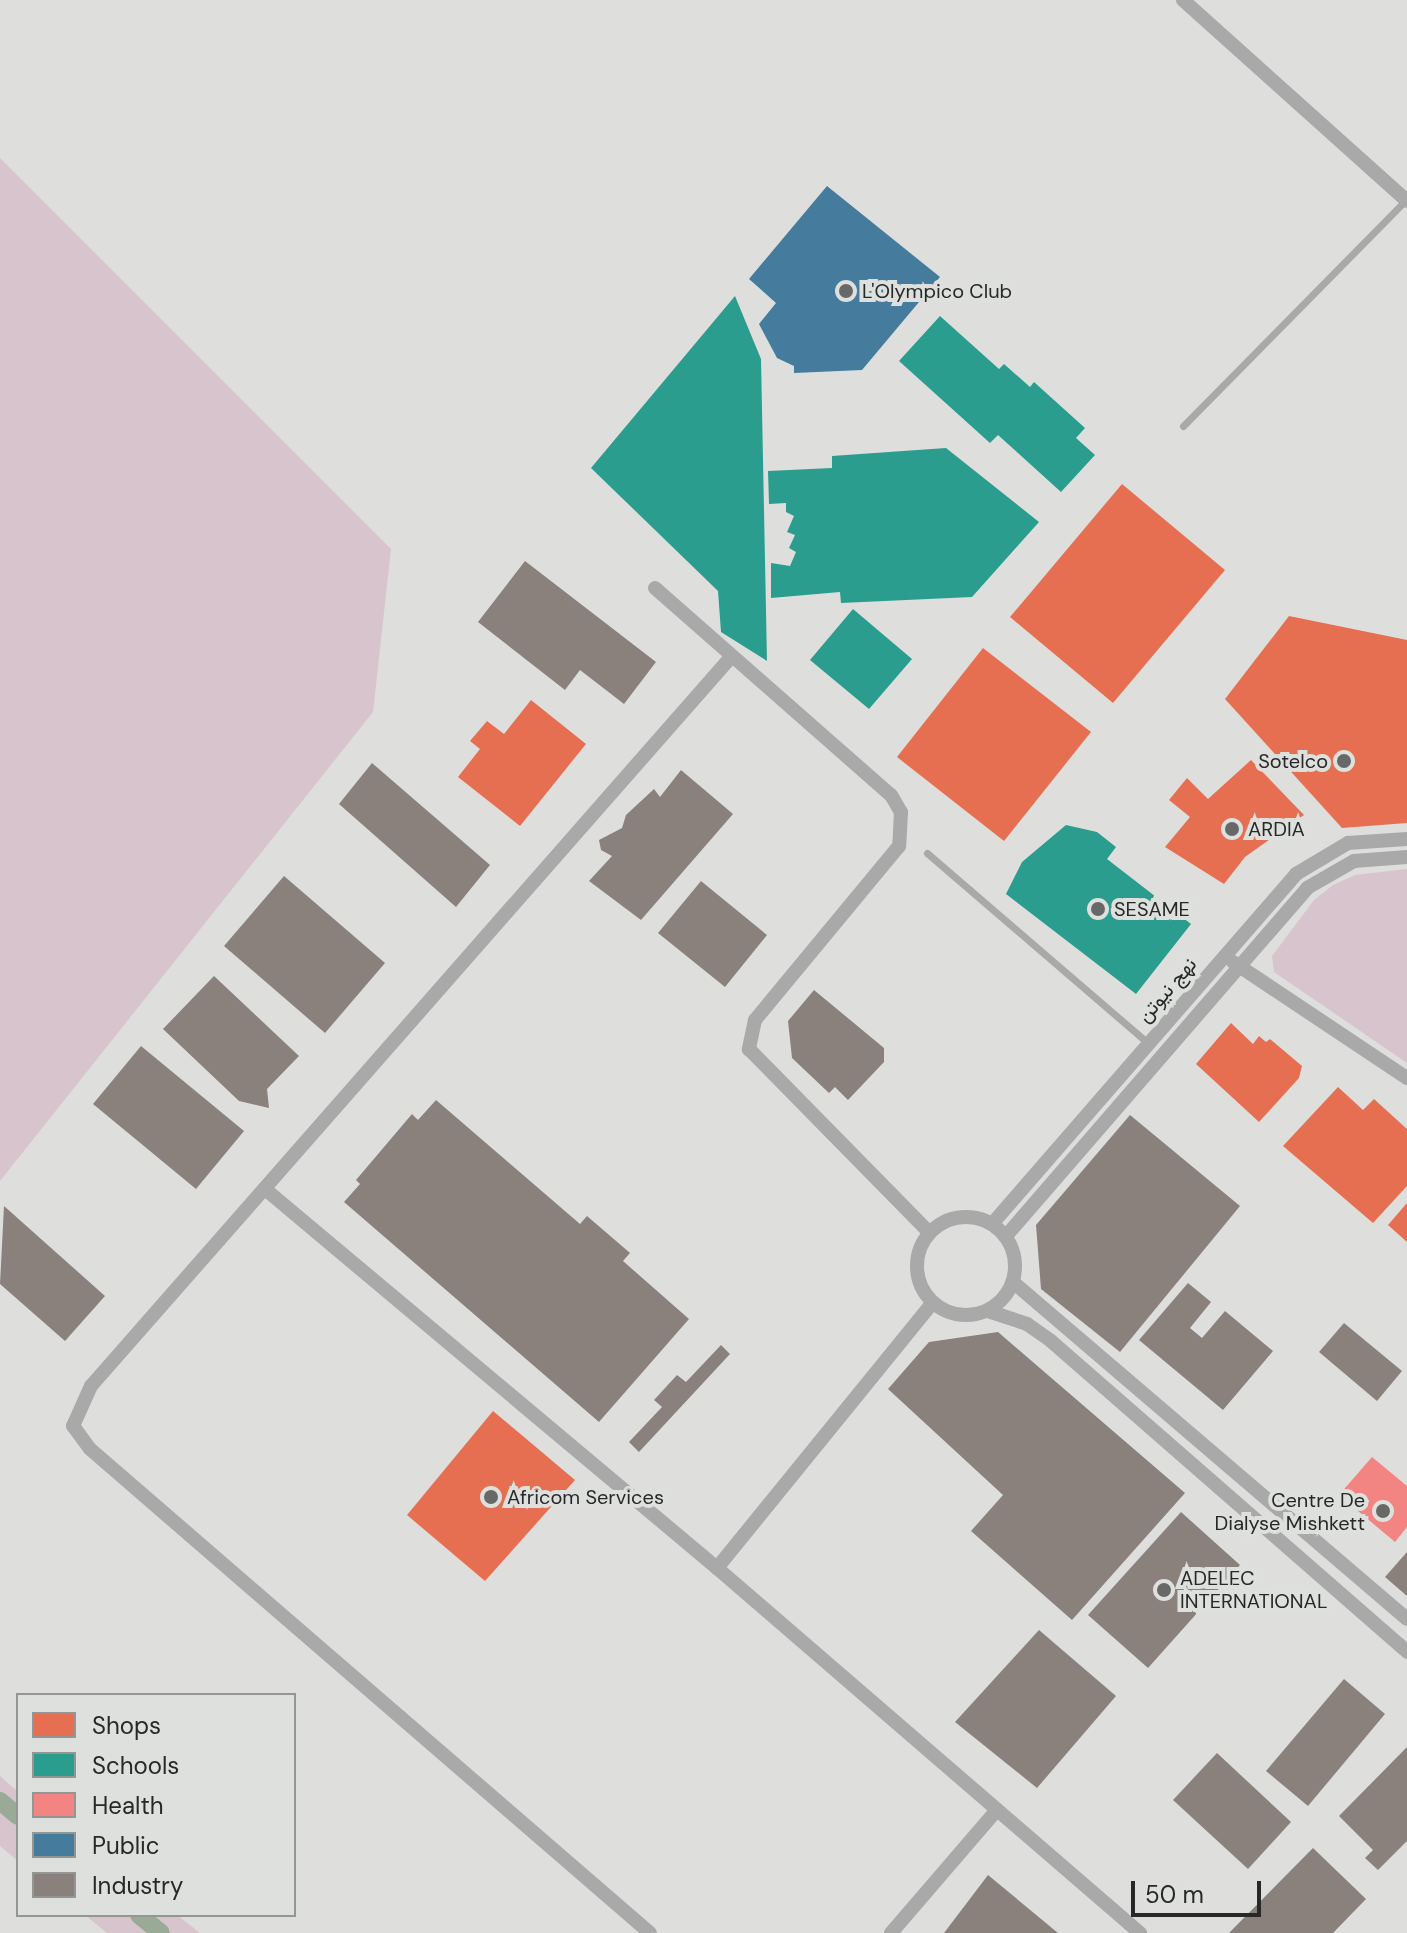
<!DOCTYPE html>
<meta charset="utf-8">
<style>
body{margin:0}
#map{position:relative;width:1407px;height:1933px;overflow:hidden;background:#dedfdd;font-family:"DM Sans",Vazirmatn,sans-serif}
div>[style]{position:absolute}
[style*='--x']{left:calc(var(--x)*1px);top:calc(var(--y)*1px);width:calc(var(--w)*1px);rotate:calc(var(--a)*1deg)}
.green>*{inset:0;background:#d7c4cd}
.shops>*{inset:0;background:#e76f51}
.schools>*{inset:0;background:#2a9d8f}
.health>*{inset:0;background:#f28482}
.public>*{inset:0;background:#457b9d}
.industry>*{inset:0;background:#8a817c}
.canal>*{height:18px;margin:-9px;padding:0 9px;transform-origin:9px;border-radius:9px;background:#99aa96}
.service>*{height:7px;margin:-3.5px;padding:0 3.5px;transform-origin:3.5px;border-radius:3.5px;background:#a8a9a8}
.minor>*{height:14px;margin:-7px;padding:0 7px;transform-origin:7px;border-radius:7px;background:#a8a9a8}
.minor>.ring{margin:-7px;padding:0;box-sizing:content-box;background:none;border:14px solid #a8a9a8;border-radius:50%}
.dots>*{width:22px;height:22px;translate:-50% -50%;box-sizing:border-box;border:4px solid #dde0dc;border-radius:50%}
span{translate:-50% -50%;white-space:nowrap;text-align:center;line-height:1.15;-webkit-text-stroke:8px #dde0dc;paint-order:stroke}
.poi-label{font-size:20px;color:#272827}
.left{translate:0 -50%;text-align:left}
.right{translate:-100% -50%;text-align:right}
.street-label{font-size:20px;color:#272827}
.legend{position:absolute;left:16px;top:1693px;width:280px;height:224px;box-sizing:border-box;background:#dde0dc;border:2px solid #949694;margin:0;padding:10px 14px;list-style:none;font-size:24px;color:#272827}
.legend li{display:flex;align-items:center;gap:16px;height:40px}
.legend b{width:40px;border:2px solid #949694}
.scale{position:absolute;left:1131px;top:1881px;width:130px;height:36px;box-sizing:border-box;border:4px solid #272827;border-top:0;padding-left:10px;font-size:24px;line-height:28px;white-space:nowrap;color:#272827;-webkit-text-stroke:6px #dde0dc;paint-order:stroke}
</style>
<div id="map">
<div class="green">
<i style="clip-path:polygon(0 158px,391px 549px,373px 712px,0 1181px)"></i>
<i style="clip-path:polygon(1407px 869px,1407px 1063px,1274px 972px,1272px 956px,1314px 900px,1333px 885px,1355px 875px)"></i>
<i style="clip-path:polygon(0 1776px,18px 1792px,18px 1861px,0 1846px)"></i>
<i style="clip-path:polygon(85px 1915px,177px 1915px,200px 1933px,107px 1933px)"></i>
</div>
<div class="shops">
<i style="clip-path:polygon(1122px 484px,1225px 570px,1113px 703px,1010px 617px)"></i>
<i style="clip-path:polygon(1289px 616px,1407px 640px,1407px 823px,1342px 828px,1225px 699px)"></i>
<i style="clip-path:polygon(983px 648px,1091px 732px,1004px 841px,897px 757px)"></i>
<i style="clip-path:polygon(531px 700px,586px 744px,520px 826px,458px 777px,480px 749px,470px 741px,487px 721px,504px 734px)"></i>
<i style="clip-path:polygon(1251px 760px,1304px 815px,1245px 857px,1224px 884px,1165px 847px,1190px 817px,1169px 800px,1187px 778px,1208px 799px)"></i>
<i style="clip-path:polygon(1231px 1023px,1253px 1044px,1259px 1036px,1266px 1042px,1270px 1039px,1302px 1066px,1299px 1078px,1259px 1122px,1196px 1064px)"></i>
<i style="clip-path:polygon(1338px 1087px,1363px 1110px,1374px 1099px,1407px 1129px,1407px 1186px,1373px 1223px,1283px 1146px)"></i>
<i style="clip-path:polygon(1407px 1203px,1407px 1242px,1388px 1225px)"></i>
<i style="clip-path:polygon(493px 1411px,575px 1480px,485px 1581px,407px 1515px)"></i>
</div>
<div class="schools">
<i style="clip-path:polygon(735px 296px,761px 359px,767px 661px,721px 632px,718px 591px,591px 468px)"></i>
<i style="clip-path:polygon(940px 316px,999px 369px,1004px 364px,1030px 387px,1034px 382px,1085px 428px,1076px 438px,1095px 455px,1061px 492px,998px 435px,990px 443px,899px 361px)"></i>
<i style="clip-path:polygon(946px 448px,1039px 522px,972px 597px,841px 603px,840px 592px,771px 598px,771px 563px,790px 566px,796px 552px,789px 548px,795px 535px,787px 532px,794px 516px,786px 512px,786px 503px,769px 504px,768px 471px,832px 468px,832px 456px)"></i>
<i style="clip-path:polygon(853px 609px,912px 659px,869px 709px,810px 660px)"></i>
<i style="clip-path:polygon(1066px 825px,1097px 832px,1116px 847px,1107px 859px,1191px 924px,1136px 994px,1006px 894px,1022px 862px)"></i>
</div>
<div class="health">
<i style="clip-path:polygon(1372px 1457px,1407px 1486px,1407px 1527px,1395px 1542px,1339px 1495px)"></i>
</div>
<div class="public">
<i style="clip-path:polygon(827px 186px,940px 277px,862px 370px,794px 373px,794px 366px,777px 358px,759px 324px,776px 303px,749px 279px)"></i>
</div>
<div class="industry">
<i style="clip-path:polygon(525px 561px,656px 662px,624px 704px,580px 670px,565px 690px,478px 622px)"></i>
<i style="clip-path:polygon(372px 763px,490px 865px,456px 907px,339px 804px)"></i>
<i style="clip-path:polygon(681px 770px,733px 814px,641px 920px,589px 881px,612px 856px,601px 850px,599px 840px,622px 828px,626px 815px,654px 789px,660px 797px)"></i>
<i style="clip-path:polygon(284px 876px,385px 963px,325px 1033px,224px 946px)"></i>
<i style="clip-path:polygon(701px 881px,767px 935px,725px 987px,658px 933px)"></i>
<i style="clip-path:polygon(214px 976px,299px 1056px,267px 1089px,269px 1108px,239px 1101px,163px 1029px)"></i>
<i style="clip-path:polygon(814px 990px,884px 1048px,884px 1062px,848px 1100px,835px 1087px,829px 1093px,792px 1058px,788px 1021px)"></i>
<i style="clip-path:polygon(141px 1046px,244px 1131px,196px 1189px,93px 1104px)"></i>
<i style="clip-path:polygon(436px 1100px,580px 1224px,587px 1216px,630px 1253px,623px 1261px,689px 1319px,599px 1422px,344px 1202px,360px 1184px,356px 1180px,412px 1114px,418px 1120px)"></i>
<i style="clip-path:polygon(1130px 1115px,1240px 1206px,1120px 1352px,1041px 1289px,1036px 1225px)"></i>
<i style="clip-path:polygon(4px 1206px,105px 1296px,65px 1341px,0 1284px)"></i>
<i style="clip-path:polygon(1188px 1283px,1211px 1302px,1190px 1328px,1202px 1338px,1225px 1311px,1273px 1351px,1223px 1410px,1139px 1340px)"></i>
<i style="clip-path:polygon(1344px 1323px,1402px 1371px,1377px 1401px,1319px 1352px)"></i>
<i style="clip-path:polygon(998px 1332px,1185px 1493px,1072px 1620px,971px 1531px,1003px 1495px,888px 1389px,929px 1342px)"></i>
<i style="clip-path:polygon(721px 1345px,730px 1354px,639px 1452px,629px 1442px,662px 1407px,654px 1400px,677px 1375px,686px 1382px)"></i>
<i style="clip-path:polygon(1181px 1512px,1240px 1565px,1148px 1668px,1088px 1615px)"></i>
<i style="clip-path:polygon(1407px 1552px,1407px 1596px,1385px 1577px)"></i>
<i style="clip-path:polygon(1039px 1630px,1116px 1696px,1037px 1788px,955px 1722px)"></i>
<i style="clip-path:polygon(1344px 1679px,1385px 1714px,1308px 1806px,1266px 1771px)"></i>
<i style="clip-path:polygon(1407px 1747px,1407px 1841px,1378px 1870px,1365px 1858px,1373px 1850px,1339px 1816px)"></i>
<i style="clip-path:polygon(1217px 1753px,1291px 1822px,1248px 1869px,1173px 1800px)"></i>
<i style="clip-path:polygon(1313px 1848px,1366px 1899px,1333px 1933px,1229px 1933px)"></i>
<i style="clip-path:polygon(988px 1875px,1058px 1933px,944px 1933px)"></i>
</div>
<div class="canal">
<i style="--x:0;--y:1801;--w:23;--a:40"></i>
<i style="--x:139;--y:1915;--w:28;--a:39"></i>
</div>
<div class="service">
<i style="--x:1183;--y:426;--w:317;--a:-45.4"></i>
<i style="--x:927;--y:853;--w:291;--a:40.7"></i>
</div>
<div class="minor">
<i style="--x:1183;--y:0;--w:301;--a:41.9"></i>
<i style="--x:655;--y:588;--w:314;--a:41.3"></i>
<i style="--x:891;--y:795;--w:20;--a:60"></i>
<i style="--x:901;--y:812;--w:34;--a:93"></i>
<i style="--x:899;--y:846;--w:226;--a:129.6"></i>
<i style="--x:755;--y:1020;--w:30;--a:102"></i>
<i style="--x:749;--y:1049;--w:257;--a:45.5"></i>
<i style="--x:1233;--y:962;--w:209;--a:33.7"></i>
<i style="--x:265;--y:1189;--w:590;--a:39.98"></i>
<i style="--x:717;--y:1568;--w:559;--a:40.79"></i>
<i class="ring" style="left:917px;top:1217px;width:84px;height:84px"></i>
<i style="--x:992;--y:1224;--w:464;--a:-49"></i>
<i style="--x:1296;--y:874;--w:61;--a:-30.8"></i>
<i style="--x:1348;--y:843;--w:59;--a:-3.9"></i>
<i style="--x:1006;--y:1236;--w:460;--a:-49.1"></i>
<i style="--x:1307;--y:888;--w:54;--a:-29.9"></i>
<i style="--x:1354;--y:861;--w:53;--a:-4.3"></i>
<i style="--x:1013;--y:1282;--w:518;--a:40.54"></i>
<i style="--x:988;--y:1311;--w:41;--a:18.4"></i>
<i style="--x:1027;--y:1324;--w:29;--a:35"></i>
<i style="--x:1051;--y:1341;--w:473;--a:41.1"></i>
<i style="--x:717;--y:1568;--w:341;--a:-50.9"></i>
<i style="--x:650;--y:1933;--w:740;--a:-139.16"></i>
<i style="--x:90;--y:1449;--w:29;--a:-126"></i>
<i style="--x:73;--y:1426;--w:44;--a:-65.8"></i>
<i style="--x:91;--y:1386;--w:970;--a:-48.72"></i>
<i style="--x:891;--y:1933;--w:161;--a:-49.3"></i>
</div>
<div class="dots">
<i style="left:846px;top:291px;background:#676867"></i>
<i style="left:1344px;top:761px;background:#676867"></i>
<i style="left:1232px;top:829px;background:#676867"></i>
<i style="left:1098px;top:909px;background:#676867"></i>
<i style="left:491px;top:1497px;background:#676867"></i>
<i style="left:1383px;top:1511px;background:#676867"></i>
<i style="left:1164px;top:1590px;background:#676867"></i>
</div>
<div class="poi-label">
<span class="left" style="left:862px;top:291px">L'Olympico Club</span>
<span class="right" style="left:1328px;top:761px">Sotelco</span>
<span class="left" style="left:1248px;top:829px">ARDIA</span>
<span class="left" style="left:1114px;top:909px">SESAME</span>
<span class="left" style="left:507px;top:1497px">Africom Services</span>
<span class="right" style="left:1365px;top:1512px">Centre De<br>Dialyse Mishkett</span>
<span class="left" style="left:1180px;top:1590px">ADELEC<br>INTERNATIONAL</span>
</div>
<div class="street-label">
<span style="left:1167px;top:990px;rotate:-49deg">نهج نيوتن</span>
</div>
<ul class="legend">
<li><b style="height:22px;background:#e76f51"></b>Shops</li>
<li><b style="height:22px;background:#2a9d8f"></b>Schools</li>
<li><b style="height:22px;background:#f28482"></b>Health</li>
<li><b style="height:22px;background:#457b9d"></b>Public</li>
<li><b style="height:22px;background:#8a817c"></b>Industry</li>
</ul>
<div class="scale">50 m</div>
</div>
